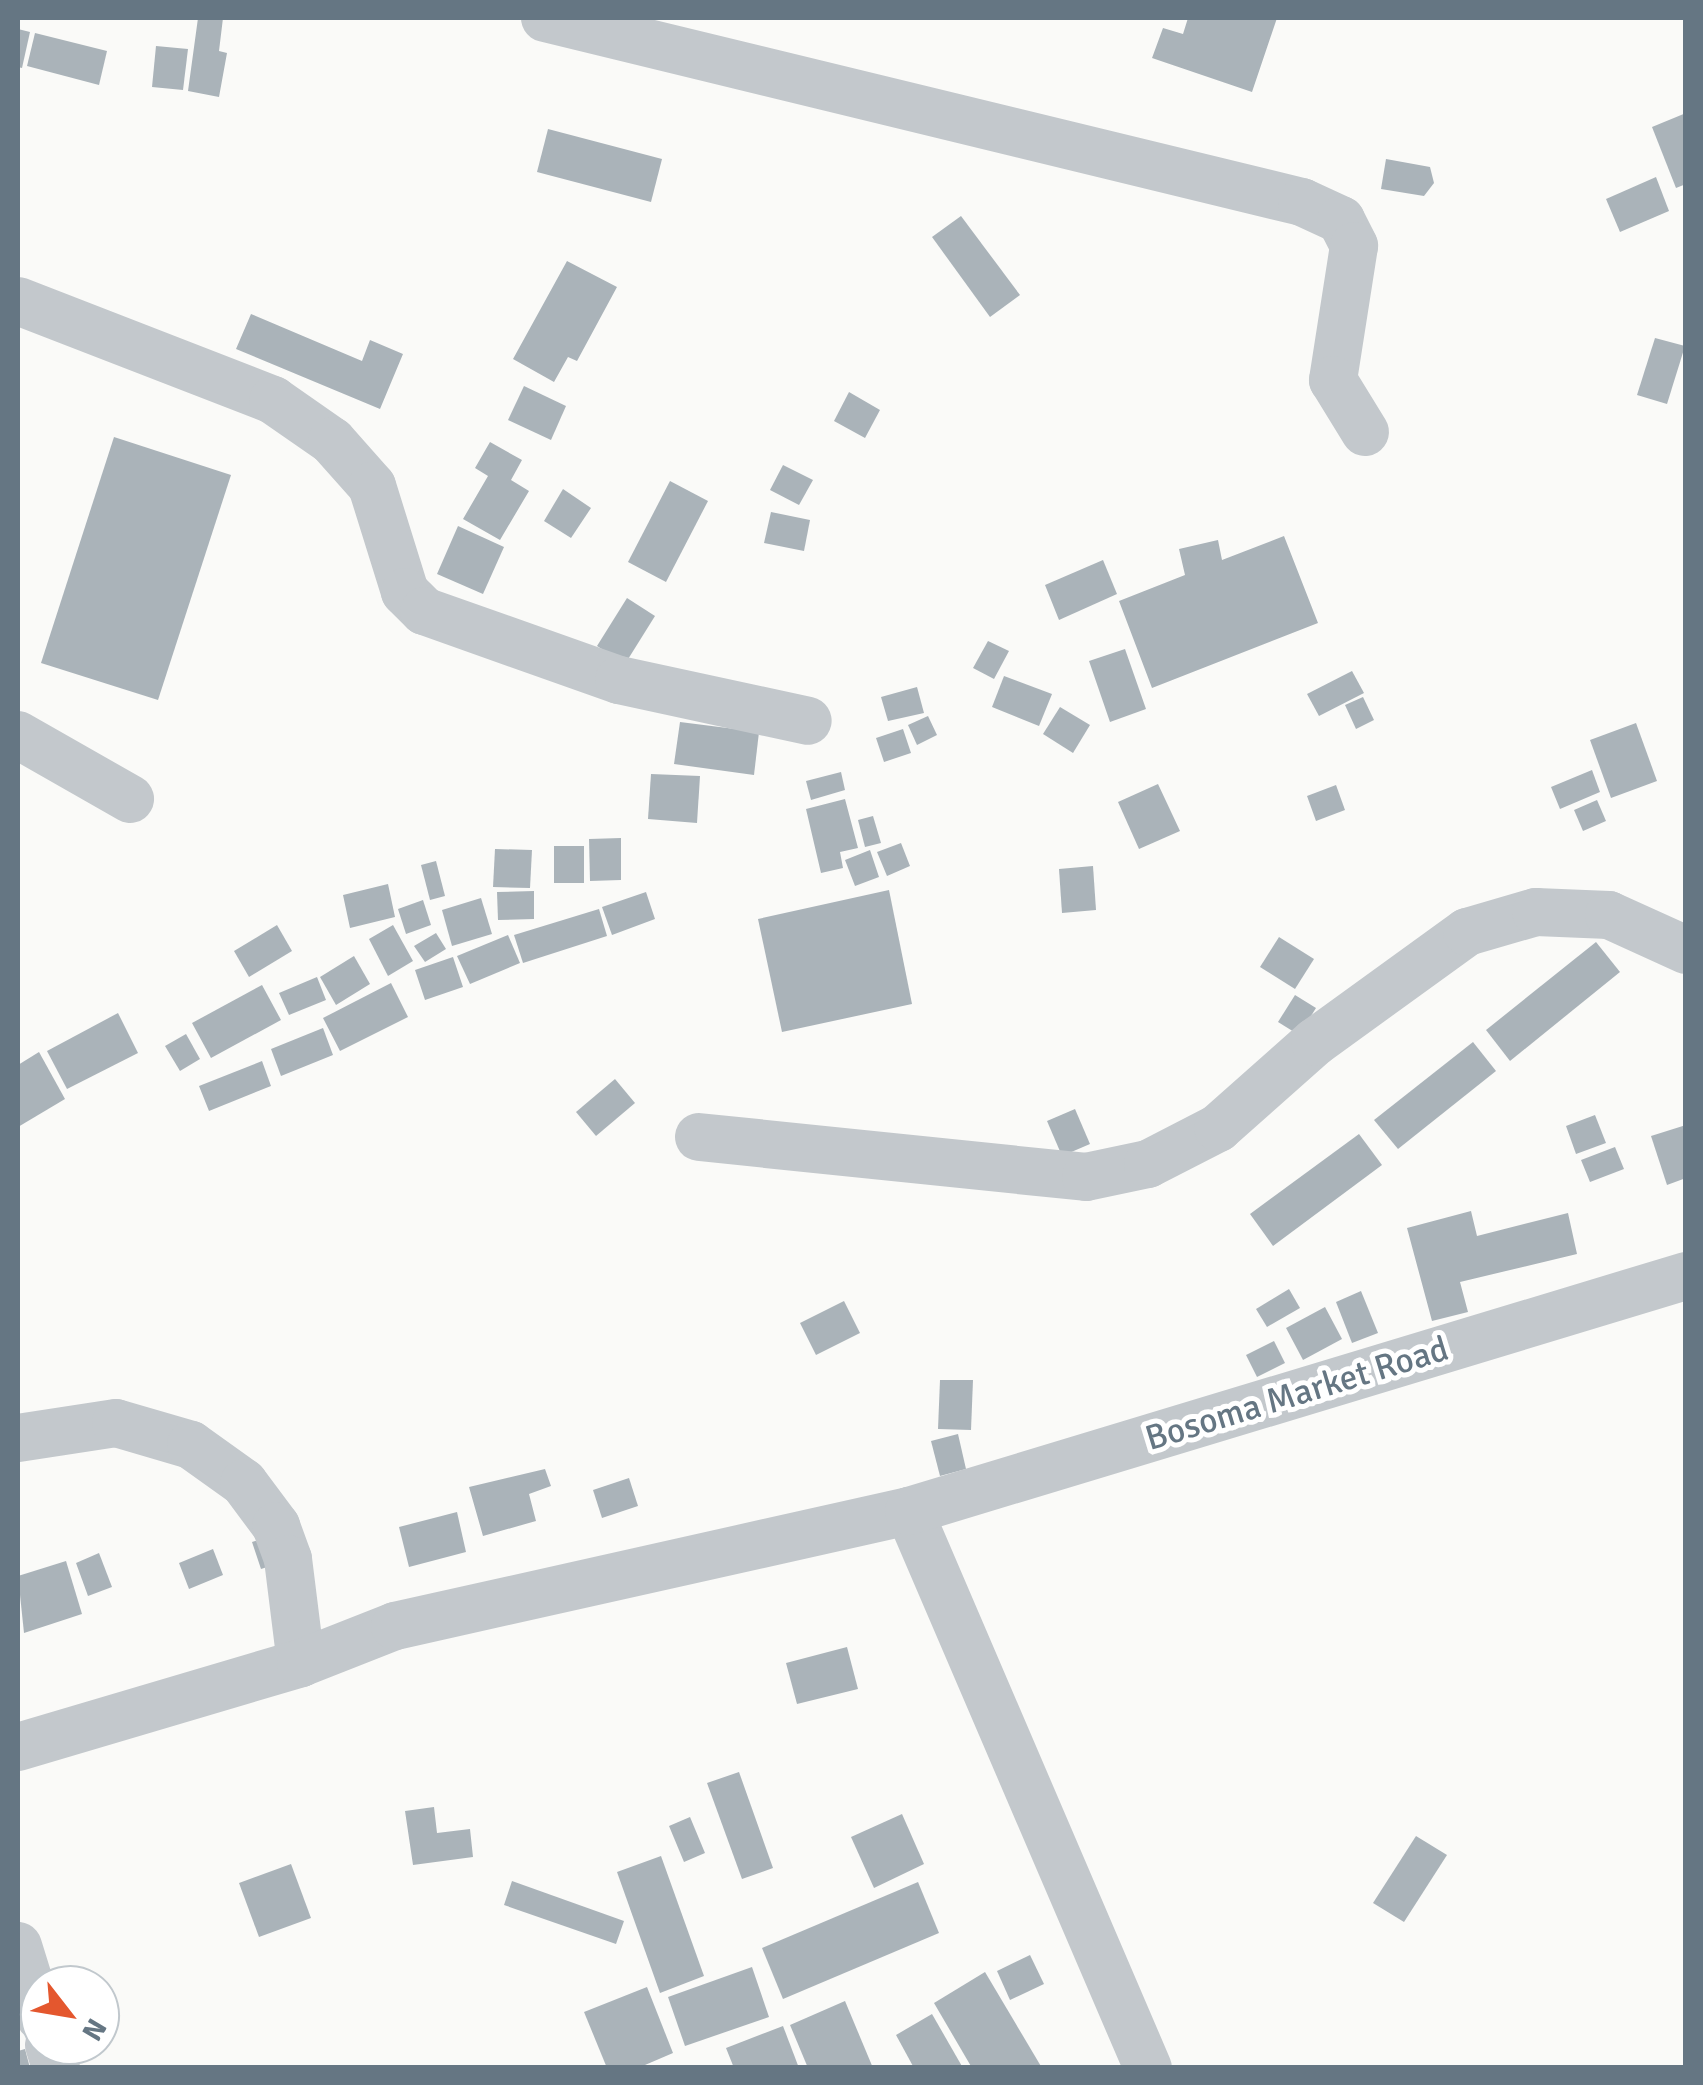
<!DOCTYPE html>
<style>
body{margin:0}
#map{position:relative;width:1703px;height:2085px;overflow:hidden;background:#fafaf8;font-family:Signika,sans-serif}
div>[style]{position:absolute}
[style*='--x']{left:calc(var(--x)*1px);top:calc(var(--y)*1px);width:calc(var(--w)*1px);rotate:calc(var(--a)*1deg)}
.building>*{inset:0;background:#aab3b9}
.minor>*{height:48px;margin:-24px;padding:0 24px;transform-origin:24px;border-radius:24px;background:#c3c8cc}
span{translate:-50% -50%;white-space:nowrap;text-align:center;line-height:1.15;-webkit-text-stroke:10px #fff;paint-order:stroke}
.street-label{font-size:35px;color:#657683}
.frame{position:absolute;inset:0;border:20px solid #657683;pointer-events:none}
.north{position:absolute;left:20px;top:1965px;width:100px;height:100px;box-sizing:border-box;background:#fff;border:2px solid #c1c8cd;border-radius:50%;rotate:121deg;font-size:28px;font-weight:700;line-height:40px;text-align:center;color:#657683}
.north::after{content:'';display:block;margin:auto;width:35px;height:45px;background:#e4572e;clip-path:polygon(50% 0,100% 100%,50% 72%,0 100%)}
</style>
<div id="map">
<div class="building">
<i style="clip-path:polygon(198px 18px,223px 18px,219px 51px,227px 53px,219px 97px,188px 91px)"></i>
<i style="clip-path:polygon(1188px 18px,1277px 18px,1252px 92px,1152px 58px,1163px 28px,1183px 34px)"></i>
<i style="clip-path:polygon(18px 29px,30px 32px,22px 68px,18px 67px)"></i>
<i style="clip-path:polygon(35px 33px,107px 51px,99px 85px,27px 66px)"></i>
<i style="clip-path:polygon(156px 46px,188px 49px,183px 90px,152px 87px)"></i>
<i style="clip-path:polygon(1686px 113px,1686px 184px,1676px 188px,1652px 127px)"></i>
<i style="clip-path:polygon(548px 129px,662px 159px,651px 202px,537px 172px)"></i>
<i style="clip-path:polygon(1386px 159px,1430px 167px,1434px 183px,1424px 196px,1381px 189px)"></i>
<i style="clip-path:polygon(1656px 177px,1669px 211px,1620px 232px,1606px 199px)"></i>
<i style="clip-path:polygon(961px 216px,1020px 295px,990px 317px,932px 237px)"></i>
<i style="clip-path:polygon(567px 261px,617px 287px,577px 361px,568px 357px,554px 382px,513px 359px)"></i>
<i style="clip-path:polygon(251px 314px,362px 361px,370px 340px,403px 354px,380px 409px,236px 349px)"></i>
<i style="clip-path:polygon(1655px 338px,1685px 346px,1667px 404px,1637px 395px)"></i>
<i style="clip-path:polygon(524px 386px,566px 406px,551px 440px,508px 420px)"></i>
<i style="clip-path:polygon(849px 392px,880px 410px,865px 438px,834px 421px)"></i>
<i style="clip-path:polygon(114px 437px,231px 475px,158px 700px,41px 663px)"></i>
<i style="clip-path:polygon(490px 442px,522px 460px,511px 480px,529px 491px,500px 540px,463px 519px,488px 476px,475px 468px)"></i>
<i style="clip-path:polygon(783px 465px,813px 480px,799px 505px,770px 490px)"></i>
<i style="clip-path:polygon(670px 481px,708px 501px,666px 582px,628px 562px)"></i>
<i style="clip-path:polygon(563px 489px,591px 508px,571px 538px,544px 521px)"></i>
<i style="clip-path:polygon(771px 512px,810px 520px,804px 551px,764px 543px)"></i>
<i style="clip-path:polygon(458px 526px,504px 547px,483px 594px,437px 574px)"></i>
<i style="clip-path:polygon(1284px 536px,1318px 623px,1152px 688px,1119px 601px,1185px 575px,1179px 549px,1218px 540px,1222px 560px)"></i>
<i style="clip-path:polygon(1103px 560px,1117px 594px,1059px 620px,1045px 585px)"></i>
<i style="clip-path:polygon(627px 598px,655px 616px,625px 664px,597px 646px)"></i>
<i style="clip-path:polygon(988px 641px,1009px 651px,994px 679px,973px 668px)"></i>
<i style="clip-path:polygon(1125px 649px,1146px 709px,1110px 722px,1089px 661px)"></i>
<i style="clip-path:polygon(1352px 671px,1364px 693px,1319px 716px,1307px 694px)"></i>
<i style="clip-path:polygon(1004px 676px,1052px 694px,1039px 726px,992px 707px)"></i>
<i style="clip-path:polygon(917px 687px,924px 713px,888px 721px,881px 697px)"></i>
<i style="clip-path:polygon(1363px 697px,1374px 720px,1356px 729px,1345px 705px)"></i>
<i style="clip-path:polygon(1060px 707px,1090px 725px,1073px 753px,1043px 734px)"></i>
<i style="clip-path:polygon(928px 716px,937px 735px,917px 745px,908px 725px)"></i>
<i style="clip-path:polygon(680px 722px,759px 732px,754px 775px,674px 764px)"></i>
<i style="clip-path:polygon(1636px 723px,1657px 781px,1611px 798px,1590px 740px)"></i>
<i style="clip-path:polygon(903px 729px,911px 753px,884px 762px,876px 738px)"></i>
<i style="clip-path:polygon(1592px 770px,1600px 792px,1560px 809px,1551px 787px)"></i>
<i style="clip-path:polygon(841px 772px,845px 790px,811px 800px,806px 781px)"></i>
<i style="clip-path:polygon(651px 774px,700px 776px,697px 823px,648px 819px)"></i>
<i style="clip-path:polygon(1158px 784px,1180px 831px,1139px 849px,1118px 802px)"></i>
<i style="clip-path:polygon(1336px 785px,1345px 810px,1316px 821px,1307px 796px)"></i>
<i style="clip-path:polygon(845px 799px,858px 848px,840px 852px,843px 868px,821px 873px,806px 809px)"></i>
<i style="clip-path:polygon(1597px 800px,1606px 821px,1583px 831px,1574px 810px)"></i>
<i style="clip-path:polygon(873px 816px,881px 843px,865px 847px,858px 820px)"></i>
<i style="clip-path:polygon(621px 838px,621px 880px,590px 881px,589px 839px)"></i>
<i style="clip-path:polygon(901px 843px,910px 866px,887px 876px,877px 852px)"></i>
<i style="clip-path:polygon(554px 846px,584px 846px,584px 883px,554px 883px)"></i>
<i style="clip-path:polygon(495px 849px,532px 850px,530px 888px,493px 887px)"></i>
<i style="clip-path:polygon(870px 850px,879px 877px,855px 886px,845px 860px)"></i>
<i style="clip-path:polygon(436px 861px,445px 896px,430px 900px,421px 865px)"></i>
<i style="clip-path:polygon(1093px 866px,1096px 910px,1062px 913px,1059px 869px)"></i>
<i style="clip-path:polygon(388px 884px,395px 917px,350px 928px,343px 895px)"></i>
<i style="clip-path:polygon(889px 890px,912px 1004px,782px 1032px,758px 919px)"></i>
<i style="clip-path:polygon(534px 891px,534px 919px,498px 920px,497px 892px)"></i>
<i style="clip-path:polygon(646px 892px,655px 919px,612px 935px,602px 907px)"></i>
<i style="clip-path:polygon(481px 898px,492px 934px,452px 946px,442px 910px)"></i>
<i style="clip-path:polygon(423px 900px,431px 925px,406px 934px,398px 909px)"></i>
<i style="clip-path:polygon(599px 909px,607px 936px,523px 963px,514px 935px)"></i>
<i style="clip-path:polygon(277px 925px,292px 951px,249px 977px,234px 951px)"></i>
<i style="clip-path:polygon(393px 925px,413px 961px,388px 976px,369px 939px)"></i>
<i style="clip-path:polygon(436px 933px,446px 949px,425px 962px,414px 946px)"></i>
<i style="clip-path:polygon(508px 935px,520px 963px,470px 984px,457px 956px)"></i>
<i style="clip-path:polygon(1279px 937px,1314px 959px,1295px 989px,1260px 967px)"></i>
<i style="clip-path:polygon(1596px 942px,1620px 972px,1510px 1061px,1486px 1030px)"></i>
<i style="clip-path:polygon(354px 956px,370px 984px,336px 1005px,320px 977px)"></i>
<i style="clip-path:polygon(453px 957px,463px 987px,425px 1000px,415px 970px)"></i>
<i style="clip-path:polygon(317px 977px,326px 1000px,289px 1015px,279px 993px)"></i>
<i style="clip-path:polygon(391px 983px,408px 1017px,340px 1051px,323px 1018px)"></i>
<i style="clip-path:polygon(262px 985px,281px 1020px,211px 1058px,192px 1023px)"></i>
<i style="clip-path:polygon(1295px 995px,1316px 1008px,1299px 1035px,1278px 1022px)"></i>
<i style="clip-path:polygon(118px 1013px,138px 1053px,67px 1089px,47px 1051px)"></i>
<i style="clip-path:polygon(323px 1028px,333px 1055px,281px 1076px,271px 1049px)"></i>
<i style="clip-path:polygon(186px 1034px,200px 1059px,180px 1071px,165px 1046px)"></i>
<i style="clip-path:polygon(1473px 1042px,1496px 1071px,1398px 1149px,1374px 1120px)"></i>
<i style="clip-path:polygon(39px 1052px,65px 1099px,18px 1127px,18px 1065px)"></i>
<i style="clip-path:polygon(262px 1061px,271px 1086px,209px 1111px,199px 1086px)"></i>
<i style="clip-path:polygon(615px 1079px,635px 1103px,596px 1136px,576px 1112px)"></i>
<i style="clip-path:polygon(1075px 1109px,1090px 1144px,1062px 1156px,1047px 1121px)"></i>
<i style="clip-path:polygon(1595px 1115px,1606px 1143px,1576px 1154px,1566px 1126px)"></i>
<i style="clip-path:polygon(1686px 1125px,1686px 1178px,1667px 1185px,1651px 1136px)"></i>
<i style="clip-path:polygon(1359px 1134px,1382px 1165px,1273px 1246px,1250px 1214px)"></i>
<i style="clip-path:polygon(1615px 1147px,1624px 1169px,1590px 1182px,1581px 1160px)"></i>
<i style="clip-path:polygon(1471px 1211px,1477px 1236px,1568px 1213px,1577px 1254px,1460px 1282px,1468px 1312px,1432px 1321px,1407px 1228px)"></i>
<i style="clip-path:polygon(1289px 1289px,1300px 1308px,1267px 1327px,1256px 1309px)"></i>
<i style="clip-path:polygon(1361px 1291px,1378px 1333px,1352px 1343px,1336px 1302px)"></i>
<i style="clip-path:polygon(844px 1301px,860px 1333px,816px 1355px,800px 1323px)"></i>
<i style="clip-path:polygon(1325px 1307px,1342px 1339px,1303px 1360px,1286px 1328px)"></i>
<i style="clip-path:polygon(1274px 1341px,1285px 1363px,1257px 1377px,1246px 1355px)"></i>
<i style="clip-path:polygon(940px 1380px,973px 1380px,971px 1430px,938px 1429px)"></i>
<i style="clip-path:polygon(958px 1434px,966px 1469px,940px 1476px,931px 1441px)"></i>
<i style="clip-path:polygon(545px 1469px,551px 1486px,529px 1494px,536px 1521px,483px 1536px,469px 1487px)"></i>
<i style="clip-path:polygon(629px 1478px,638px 1506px,602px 1518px,593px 1490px)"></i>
<i style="clip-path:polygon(457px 1512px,466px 1552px,409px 1567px,399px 1527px)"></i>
<i style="clip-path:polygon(275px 1535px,283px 1562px,261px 1569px,252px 1542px)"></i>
<i style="clip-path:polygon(213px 1549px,223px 1575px,189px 1589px,179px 1563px)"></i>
<i style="clip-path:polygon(99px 1553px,112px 1587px,88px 1596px,76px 1563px)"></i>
<i style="clip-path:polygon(66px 1561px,82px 1614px,24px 1633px,18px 1576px)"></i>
<i style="clip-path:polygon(847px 1647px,858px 1689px,797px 1704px,786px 1663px)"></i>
<i style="clip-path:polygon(739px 1772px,773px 1868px,742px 1879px,707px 1783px)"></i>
<i style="clip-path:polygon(434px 1807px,437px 1833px,470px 1829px,473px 1857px,413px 1865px,405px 1811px)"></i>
<i style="clip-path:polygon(902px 1814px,924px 1864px,874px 1888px,851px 1837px)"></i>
<i style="clip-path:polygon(690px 1817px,705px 1853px,684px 1862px,669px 1826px)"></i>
<i style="clip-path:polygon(1416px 1836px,1447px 1855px,1404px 1922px,1373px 1903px)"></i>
<i style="clip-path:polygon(661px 1856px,704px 1976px,660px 1993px,617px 1872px)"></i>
<i style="clip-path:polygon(291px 1864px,311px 1918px,259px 1937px,239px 1883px)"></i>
<i style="clip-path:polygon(512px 1881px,624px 1921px,616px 1944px,504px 1905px)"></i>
<i style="clip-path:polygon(918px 1882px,939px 1933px,783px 1999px,762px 1948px)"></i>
<i style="clip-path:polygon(1030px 1955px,1044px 1984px,1010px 2000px,997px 1971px)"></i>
<i style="clip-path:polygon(752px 1967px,769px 2017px,685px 2046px,668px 1997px)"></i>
<i style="clip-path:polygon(985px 1972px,1042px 2068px,972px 2068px,934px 2003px)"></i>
<i style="clip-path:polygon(647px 1987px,673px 2053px,638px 2068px,607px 2068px,584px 2012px)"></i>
<i style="clip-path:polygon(845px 2001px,873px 2068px,808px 2068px,790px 2025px)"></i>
<i style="clip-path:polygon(932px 2014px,963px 2068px,914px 2068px,896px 2035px)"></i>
<i style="clip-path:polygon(783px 2026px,799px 2068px,734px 2068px,726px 2048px)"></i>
<i style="clip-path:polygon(25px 2049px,30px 2068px,18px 2068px,18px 2051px)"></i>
</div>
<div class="minor">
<i style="--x:545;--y:18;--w:779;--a:13.66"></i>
<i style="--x:1302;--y:202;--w:43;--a:24.8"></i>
<i style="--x:1341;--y:220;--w:29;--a:63"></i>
<i style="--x:1354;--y:246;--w:136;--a:98.9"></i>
<i style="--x:1333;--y:380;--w:61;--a:58.4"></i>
<i style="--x:18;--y:301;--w:274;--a:21.2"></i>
<i style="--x:273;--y:400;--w:72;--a:34.8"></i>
<i style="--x:332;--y:441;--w:60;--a:48.4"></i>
<i style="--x:372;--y:486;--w:111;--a:72.7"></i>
<i style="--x:405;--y:592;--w:27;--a:45"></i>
<i style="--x:424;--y:611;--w:207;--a:19.5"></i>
<i style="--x:619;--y:680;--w:193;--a:12.2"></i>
<i style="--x:18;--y:735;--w:129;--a:29.7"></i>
<i style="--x:699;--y:1137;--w:389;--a:5.9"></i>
<i style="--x:1086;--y:1177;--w:63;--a:-11.8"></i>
<i style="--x:1148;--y:1164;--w:79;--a:-27.2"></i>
<i style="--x:1218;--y:1128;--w:130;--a:-41.6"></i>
<i style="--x:1315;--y:1042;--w:188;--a:-35.9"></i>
<i style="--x:1467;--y:932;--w:72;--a:-16.2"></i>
<i style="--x:1536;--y:912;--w:73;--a:2.4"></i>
<i style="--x:1609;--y:915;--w:85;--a:24.4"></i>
<i style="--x:18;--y:1438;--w:99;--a:-8.7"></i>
<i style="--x:116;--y:1423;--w:78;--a:16.3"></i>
<i style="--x:191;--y:1445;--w:65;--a:35.6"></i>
<i style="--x:244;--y:1483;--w:54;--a:53.3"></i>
<i style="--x:276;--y:1526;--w:35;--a:70"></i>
<i style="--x:288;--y:1559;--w:105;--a:82.9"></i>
<i style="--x:909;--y:1511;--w:606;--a:66.78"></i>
<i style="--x:18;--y:1747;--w:295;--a:-16.5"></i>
<i style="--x:301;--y:1663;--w:101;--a:-21.5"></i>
<i style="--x:395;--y:1626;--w:527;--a:-12.61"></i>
<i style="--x:909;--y:1511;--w:812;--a:-16.83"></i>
<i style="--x:18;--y:1946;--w:74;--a:72.8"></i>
<i style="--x:49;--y:2045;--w:24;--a:73"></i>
</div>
<div class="street-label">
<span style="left:1297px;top:1394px;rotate:-17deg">Bosoma Market Road</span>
</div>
<div class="frame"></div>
<div class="north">N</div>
</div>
